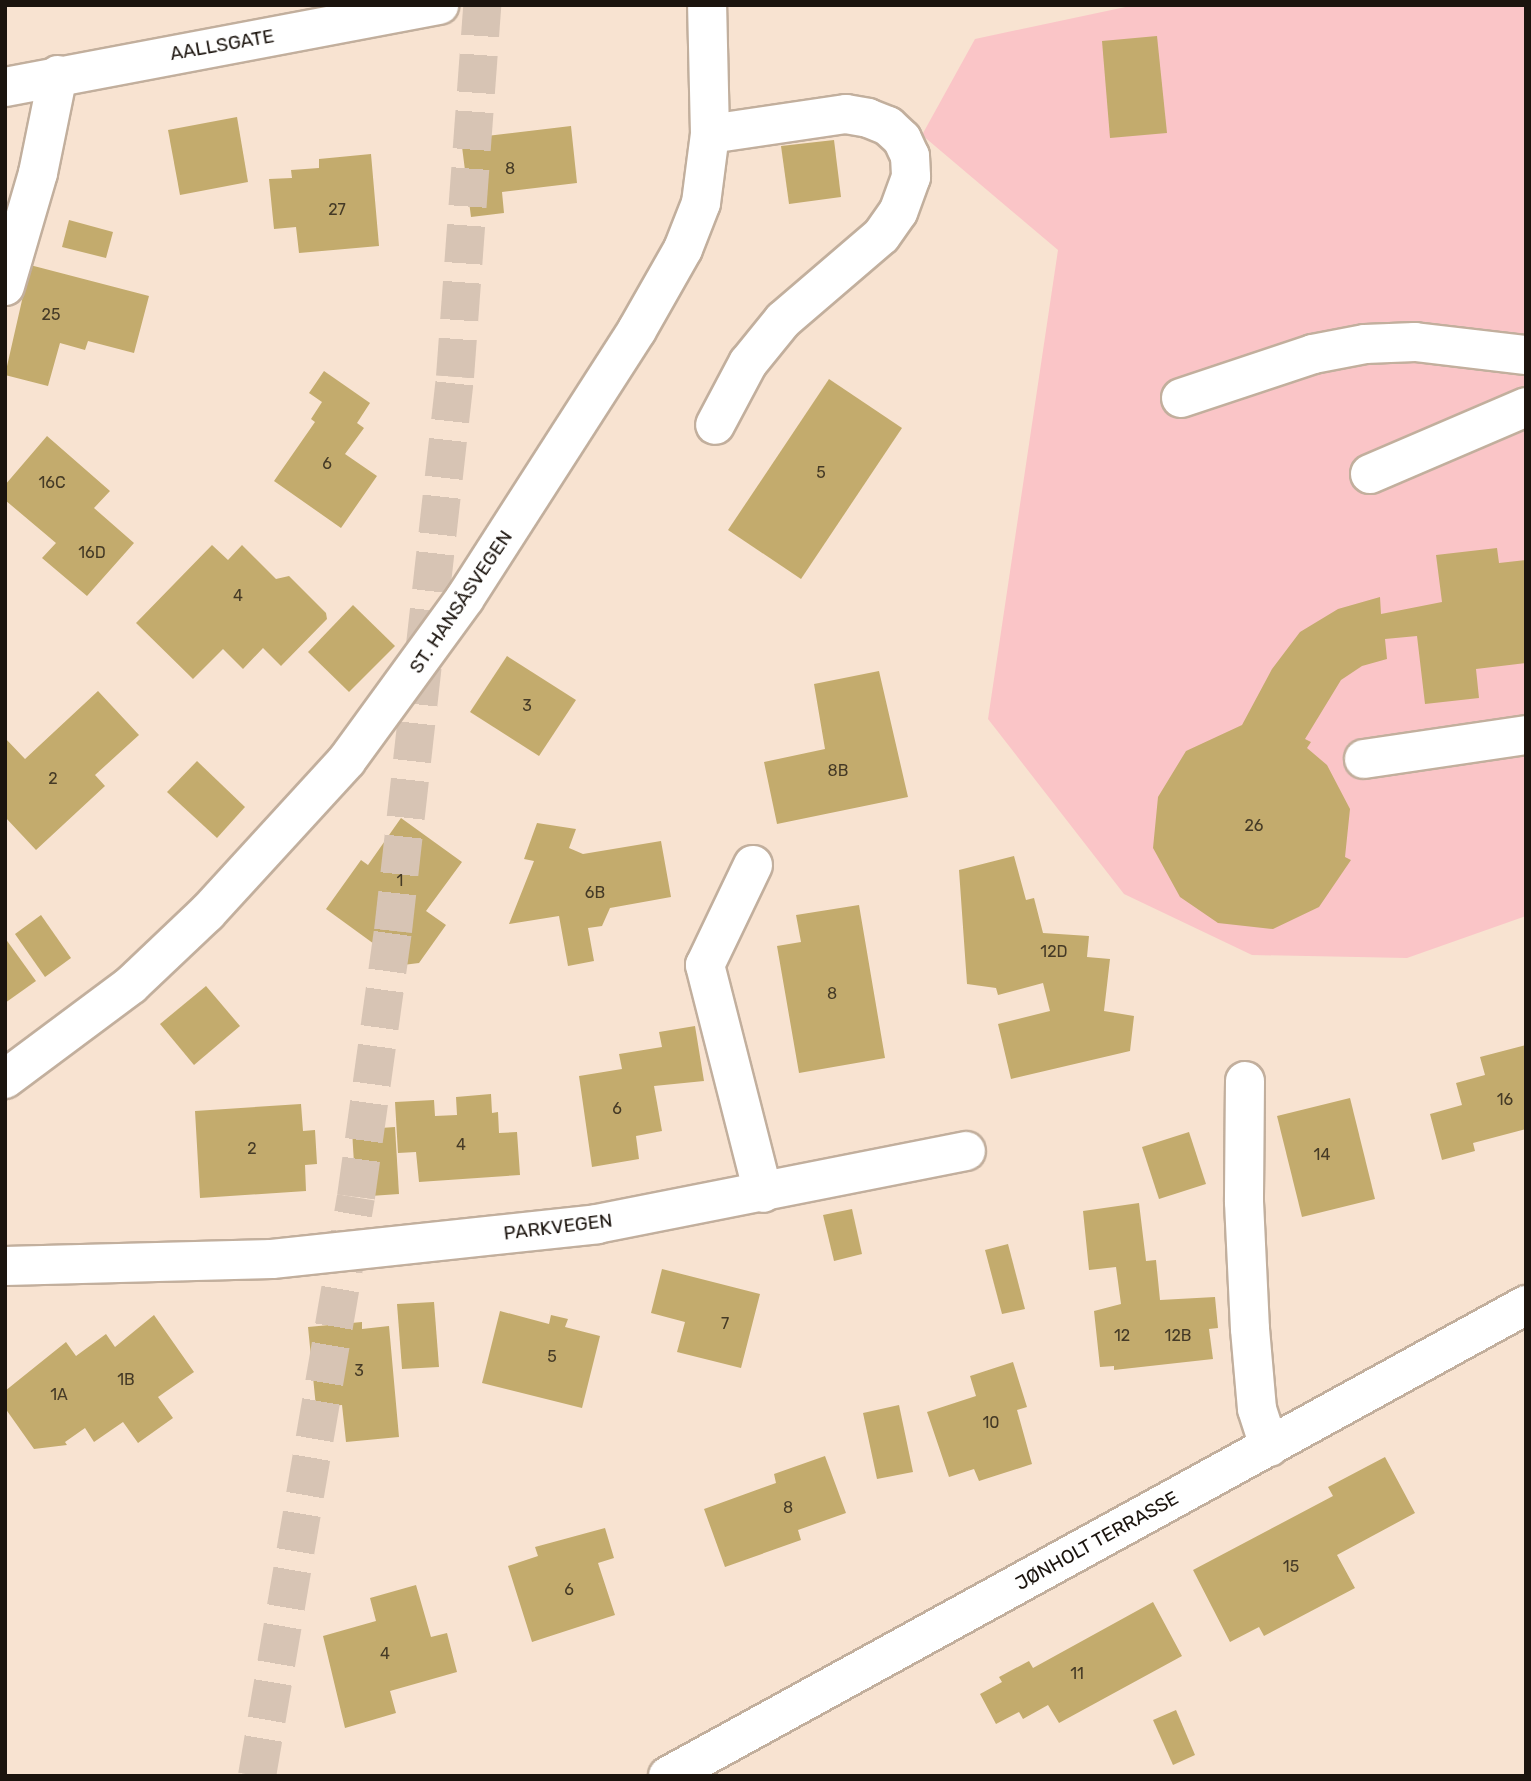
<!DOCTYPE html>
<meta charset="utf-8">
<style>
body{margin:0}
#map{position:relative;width:1531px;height:1781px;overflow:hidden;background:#f8e3d1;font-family:Rubik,sans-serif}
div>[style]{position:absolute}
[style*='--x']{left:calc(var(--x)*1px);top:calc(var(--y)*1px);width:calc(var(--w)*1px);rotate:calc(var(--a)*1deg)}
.green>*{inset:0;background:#fac5c7}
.building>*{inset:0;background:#c3ab6d}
.major-tunnel>*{height:38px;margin-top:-19px;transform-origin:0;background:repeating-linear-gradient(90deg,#d7c4b4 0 38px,transparent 0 57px)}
.roads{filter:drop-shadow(2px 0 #c2af9d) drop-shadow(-2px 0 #c2af9d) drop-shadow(0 2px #c2af9d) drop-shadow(0 -2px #c2af9d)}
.minor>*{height:38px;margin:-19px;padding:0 19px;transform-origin:19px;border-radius:19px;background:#fff}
span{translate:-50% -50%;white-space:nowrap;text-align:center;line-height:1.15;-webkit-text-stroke:6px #fff;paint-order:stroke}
.number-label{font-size:16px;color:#453a26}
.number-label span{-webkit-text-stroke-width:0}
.street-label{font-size:19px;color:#1b140e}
.frame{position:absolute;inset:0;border:7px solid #1b140e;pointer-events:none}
</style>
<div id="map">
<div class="green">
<i style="clip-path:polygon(1135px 5px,1526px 5px,1526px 916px,1407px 958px,1252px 955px,1124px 894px,988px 719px,1058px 250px,922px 135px,975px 39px)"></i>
</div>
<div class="building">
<i style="clip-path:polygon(1157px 36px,1167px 133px,1110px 138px,1102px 41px)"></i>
<i style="clip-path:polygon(237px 117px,248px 182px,180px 195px,168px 130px)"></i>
<i style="clip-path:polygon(571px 126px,577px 183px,502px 192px,504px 213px,471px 217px,461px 139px)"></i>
<i style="clip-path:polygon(834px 140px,841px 197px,789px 204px,781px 146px)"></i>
<i style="clip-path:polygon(371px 154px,379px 246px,299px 253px,296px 227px,274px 229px,269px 179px,292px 178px,291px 170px,319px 168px,319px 159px)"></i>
<i style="clip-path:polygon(69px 220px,113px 232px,106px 258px,62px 247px)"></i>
<i style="clip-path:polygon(30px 265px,149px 296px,134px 353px,88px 341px,85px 350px,60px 343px,48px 386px,5px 375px)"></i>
<i style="clip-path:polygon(324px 371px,370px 403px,357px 423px,364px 428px,345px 454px,377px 476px,341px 528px,274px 481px,315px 422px,311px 419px,322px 402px,309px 393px)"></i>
<i style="clip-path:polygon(829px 379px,902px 428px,801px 579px,728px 530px)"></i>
<i style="clip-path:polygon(47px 436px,110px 491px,94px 508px,134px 543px,87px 596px,42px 558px,56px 543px,5px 500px,5px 485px)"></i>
<i style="clip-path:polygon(212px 545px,228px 560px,242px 545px,276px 579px,289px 576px,326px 613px,327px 619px,281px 666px,263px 648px,243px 669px,223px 649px,193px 679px,136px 623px)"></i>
<i style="clip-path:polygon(1497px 548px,1499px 563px,1526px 560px,1526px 663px,1476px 669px,1479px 698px,1425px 704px,1417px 636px,1385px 639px,1387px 659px,1362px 666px,1341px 680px,1305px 739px,1311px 742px,1307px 748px,1327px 765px,1350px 809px,1345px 857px,1351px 860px,1319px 907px,1273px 929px,1218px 923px,1180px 897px,1153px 848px,1158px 797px,1186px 751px,1242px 725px,1272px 669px,1300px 632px,1338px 609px,1380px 597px,1381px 614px,1442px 602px,1436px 555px)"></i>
<i style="clip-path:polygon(353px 605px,395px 646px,349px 692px,308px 652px)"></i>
<i style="clip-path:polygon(507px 656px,576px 700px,539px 756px,470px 712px)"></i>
<i style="clip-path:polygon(879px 671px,908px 797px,777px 824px,764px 762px,825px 749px,814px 684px)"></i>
<i style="clip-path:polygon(98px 691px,139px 735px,95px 775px,105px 786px,36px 850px,5px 817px,5px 738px,25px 759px)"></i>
<i style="clip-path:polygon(197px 761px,245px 807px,217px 838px,167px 792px)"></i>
<i style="clip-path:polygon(401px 818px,462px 862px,426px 911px,446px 925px,419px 963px,403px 965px,326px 909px,361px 860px,368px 865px)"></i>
<i style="clip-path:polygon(537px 823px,576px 829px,569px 848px,583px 854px,661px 841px,671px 897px,610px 908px,602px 926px,588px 928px,594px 961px,568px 966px,559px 916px,509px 924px,534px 861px,524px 859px)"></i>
<i style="clip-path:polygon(1014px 856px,1026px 900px,1034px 898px,1043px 933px,1089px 936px,1087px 957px,1110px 959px,1104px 1011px,1134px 1016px,1130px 1051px,1011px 1079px,998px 1024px,1050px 1011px,1043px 983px,998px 995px,996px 988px,967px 984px,959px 870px)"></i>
<i style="clip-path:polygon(859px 905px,885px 1058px,799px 1073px,777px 946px,801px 942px,796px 915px)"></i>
<i style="clip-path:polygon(41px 915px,71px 958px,45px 977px,15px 934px)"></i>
<i style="clip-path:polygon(5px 938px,36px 981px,5px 1003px)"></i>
<i style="clip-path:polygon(206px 986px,240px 1026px,194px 1065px,160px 1024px)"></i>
<i style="clip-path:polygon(695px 1026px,704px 1081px,654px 1086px,662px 1131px,636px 1136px,639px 1159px,592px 1167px,579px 1076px,622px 1069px,619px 1054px,662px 1047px,659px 1032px)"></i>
<i style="clip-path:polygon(1526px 1045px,1526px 1129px,1473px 1143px,1475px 1151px,1442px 1160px,1430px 1114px,1462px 1105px,1456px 1083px,1485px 1075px,1480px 1057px)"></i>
<i style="clip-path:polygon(491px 1094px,492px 1113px,498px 1112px,499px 1133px,517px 1132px,520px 1175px,419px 1182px,416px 1152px,398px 1153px,395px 1102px,434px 1100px,435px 1116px,457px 1115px,456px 1097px)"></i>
<i style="clip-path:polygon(1350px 1098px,1375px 1199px,1302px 1217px,1277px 1116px)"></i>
<i style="clip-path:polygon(301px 1104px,303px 1131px,315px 1130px,317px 1164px,305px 1165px,306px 1191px,200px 1198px,195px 1111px)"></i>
<i style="clip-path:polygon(395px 1127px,399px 1194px,356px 1197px,352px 1130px)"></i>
<i style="clip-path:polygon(1189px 1132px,1206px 1184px,1159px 1199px,1142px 1147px)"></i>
<i style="clip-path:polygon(1139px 1203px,1146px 1261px,1156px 1260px,1160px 1300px,1215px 1297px,1218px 1328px,1209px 1329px,1213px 1359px,1114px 1370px,1114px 1366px,1100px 1367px,1094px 1311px,1121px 1304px,1116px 1267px,1089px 1270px,1083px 1211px)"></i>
<i style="clip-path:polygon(852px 1209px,862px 1254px,834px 1261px,823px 1215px)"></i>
<i style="clip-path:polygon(1008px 1244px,1025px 1309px,1002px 1314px,985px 1250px)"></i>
<i style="clip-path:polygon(662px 1269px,760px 1294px,741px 1368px,677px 1352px,685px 1322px,651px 1313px)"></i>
<i style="clip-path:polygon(434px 1302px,439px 1367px,402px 1369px,397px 1304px)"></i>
<i style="clip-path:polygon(500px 1311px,549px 1324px,551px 1315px,568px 1319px,565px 1327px,600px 1336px,582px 1408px,482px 1383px)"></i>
<i style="clip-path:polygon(154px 1315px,194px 1372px,158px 1397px,173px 1418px,138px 1443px,123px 1422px,94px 1442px,85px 1428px,65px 1442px,67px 1445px,34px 1449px,5px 1408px,5px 1391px,66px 1342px,76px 1356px,106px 1334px,115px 1347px)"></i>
<i style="clip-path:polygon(362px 1322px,362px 1329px,389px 1326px,399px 1437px,346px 1442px,342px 1405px,316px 1407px,308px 1327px)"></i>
<i style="clip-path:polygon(1013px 1362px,1027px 1407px,1017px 1410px,1032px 1464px,979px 1481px,974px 1469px,949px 1477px,927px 1412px,976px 1396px,970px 1376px)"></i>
<i style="clip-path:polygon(899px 1405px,913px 1472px,877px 1479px,863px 1413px)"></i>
<i style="clip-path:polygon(825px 1456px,846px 1513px,798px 1530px,801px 1540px,725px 1567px,704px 1509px,776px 1483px,774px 1474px)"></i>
<i style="clip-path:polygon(1385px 1457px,1415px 1513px,1337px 1555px,1355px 1588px,1264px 1636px,1259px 1627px,1230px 1642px,1193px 1570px,1333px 1496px,1328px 1487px)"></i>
<i style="clip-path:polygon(605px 1528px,614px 1558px,598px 1563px,615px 1615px,532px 1642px,508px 1566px,538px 1556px,535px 1547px)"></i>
<i style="clip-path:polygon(416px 1585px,431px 1637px,447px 1633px,457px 1672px,390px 1691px,396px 1713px,345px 1728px,323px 1636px,376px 1621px,370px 1598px)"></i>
<i style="clip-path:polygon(1153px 1602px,1182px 1656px,1059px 1723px,1048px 1705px,1023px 1719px,1019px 1712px,996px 1724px,980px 1694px,1002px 1682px,999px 1677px,1029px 1661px,1033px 1668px)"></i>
<i style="clip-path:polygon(1176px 1710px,1195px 1755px,1173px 1765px,1153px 1720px)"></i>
</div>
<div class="major-tunnel">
<i style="--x:257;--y:1776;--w:587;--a:-80.3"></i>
<i style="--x:356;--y:1197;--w:269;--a:-82.1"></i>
<i style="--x:393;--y:931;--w:557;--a:-83.61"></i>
<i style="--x:455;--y:377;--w:373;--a:-85.8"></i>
</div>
<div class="roads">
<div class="minor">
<i style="--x:5;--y:87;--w:442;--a:-10.7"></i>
<i style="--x:710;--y:134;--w:137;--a:-8.4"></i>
<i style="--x:846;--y:114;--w:22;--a:10"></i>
<i style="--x:868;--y:118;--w:22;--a:22"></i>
<i style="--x:888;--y:126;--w:19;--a:43"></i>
<i style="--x:902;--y:139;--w:19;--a:65"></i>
<i style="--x:910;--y:156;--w:21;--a:87"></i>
<i style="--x:911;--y:177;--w:37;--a:110"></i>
<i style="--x:898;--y:212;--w:29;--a:125"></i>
<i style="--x:881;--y:236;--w:129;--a:139.4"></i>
<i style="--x:783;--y:320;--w:55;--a:129.1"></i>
<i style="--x:748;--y:363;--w:70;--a:118"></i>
<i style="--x:5;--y:286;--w:118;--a:-73.7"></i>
<i style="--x:38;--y:173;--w:100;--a:-78.5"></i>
<i style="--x:1181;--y:398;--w:139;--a:-18.4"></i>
<i style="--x:1313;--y:354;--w:53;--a:-10.9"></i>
<i style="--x:1365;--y:344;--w:50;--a:-2.3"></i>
<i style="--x:1415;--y:342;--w:112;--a:6.7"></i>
<i style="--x:1370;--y:474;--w:170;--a:-23.2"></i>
<i style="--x:1364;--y:759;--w:164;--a:-8.4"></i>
<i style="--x:753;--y:865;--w:111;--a:115.6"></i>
<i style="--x:705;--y:965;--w:235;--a:75.7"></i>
<i style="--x:5;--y:1079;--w:157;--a:-36.7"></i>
<i style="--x:131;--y:985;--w:105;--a:-43.5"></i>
<i style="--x:207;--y:913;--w:207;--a:-47.5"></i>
<i style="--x:347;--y:760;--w:200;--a:-53.9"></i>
<i style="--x:465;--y:598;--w:318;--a:-57.3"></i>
<i style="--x:637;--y:330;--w:93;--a:-60.4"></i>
<i style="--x:683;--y:249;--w:49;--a:-68.6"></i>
<i style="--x:701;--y:203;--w:70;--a:-82.6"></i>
<i style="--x:710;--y:134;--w:129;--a:-91.3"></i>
<i style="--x:1245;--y:1081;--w:121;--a:90.5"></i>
<i style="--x:1244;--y:1202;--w:127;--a:87.3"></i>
<i style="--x:1250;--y:1329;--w:80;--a:85"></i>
<i style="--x:1257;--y:1409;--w:40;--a:72"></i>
<i style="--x:5;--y:1266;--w:267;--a:-1.5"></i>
<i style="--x:272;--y:1259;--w:327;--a:-6.1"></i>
<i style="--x:597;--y:1224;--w:376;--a:-11.2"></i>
<i style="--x:668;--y:1776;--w:979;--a:-28.76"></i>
</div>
</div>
<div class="number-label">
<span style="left:510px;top:169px">8</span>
<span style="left:337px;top:210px">27</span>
<span style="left:51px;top:315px">25</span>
<span style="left:327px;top:464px">6</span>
<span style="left:821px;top:473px">5</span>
<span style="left:52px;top:483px">16C</span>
<span style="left:92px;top:553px">16D</span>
<span style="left:238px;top:596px">4</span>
<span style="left:527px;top:706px">3</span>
<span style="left:838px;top:771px">8B</span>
<span style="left:53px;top:779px">2</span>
<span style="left:1254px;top:826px">26</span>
<span style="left:400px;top:881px">1</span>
<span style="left:595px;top:893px">6B</span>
<span style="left:1054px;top:952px">12D</span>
<span style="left:832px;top:994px">8</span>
<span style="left:1505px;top:1100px">16</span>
<span style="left:617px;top:1109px">6</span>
<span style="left:461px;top:1145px">4</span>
<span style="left:252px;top:1149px">2</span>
<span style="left:1322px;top:1155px">14</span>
<span style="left:725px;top:1324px">7</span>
<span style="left:1122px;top:1336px">12</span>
<span style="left:1178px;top:1336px">12B</span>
<span style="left:552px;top:1357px">5</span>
<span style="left:359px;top:1371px">3</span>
<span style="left:126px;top:1380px">1B</span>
<span style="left:59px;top:1395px">1A</span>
<span style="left:991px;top:1423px">10</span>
<span style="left:788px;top:1508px">8</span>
<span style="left:1291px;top:1567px">15</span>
<span style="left:569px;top:1590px">6</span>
<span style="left:385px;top:1654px">4</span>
<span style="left:1077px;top:1674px">11</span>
</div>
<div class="street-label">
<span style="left:222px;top:45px;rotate:-10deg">AALLSGATE</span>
<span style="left:461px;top:602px;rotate:-56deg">ST. HANSÅSVEGEN</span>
<span style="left:558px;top:1227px;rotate:-7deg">PARKVEGEN</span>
<span style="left:1097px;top:1541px;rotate:-29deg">JØNHOLT TERRASSE</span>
</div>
<div class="frame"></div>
</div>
